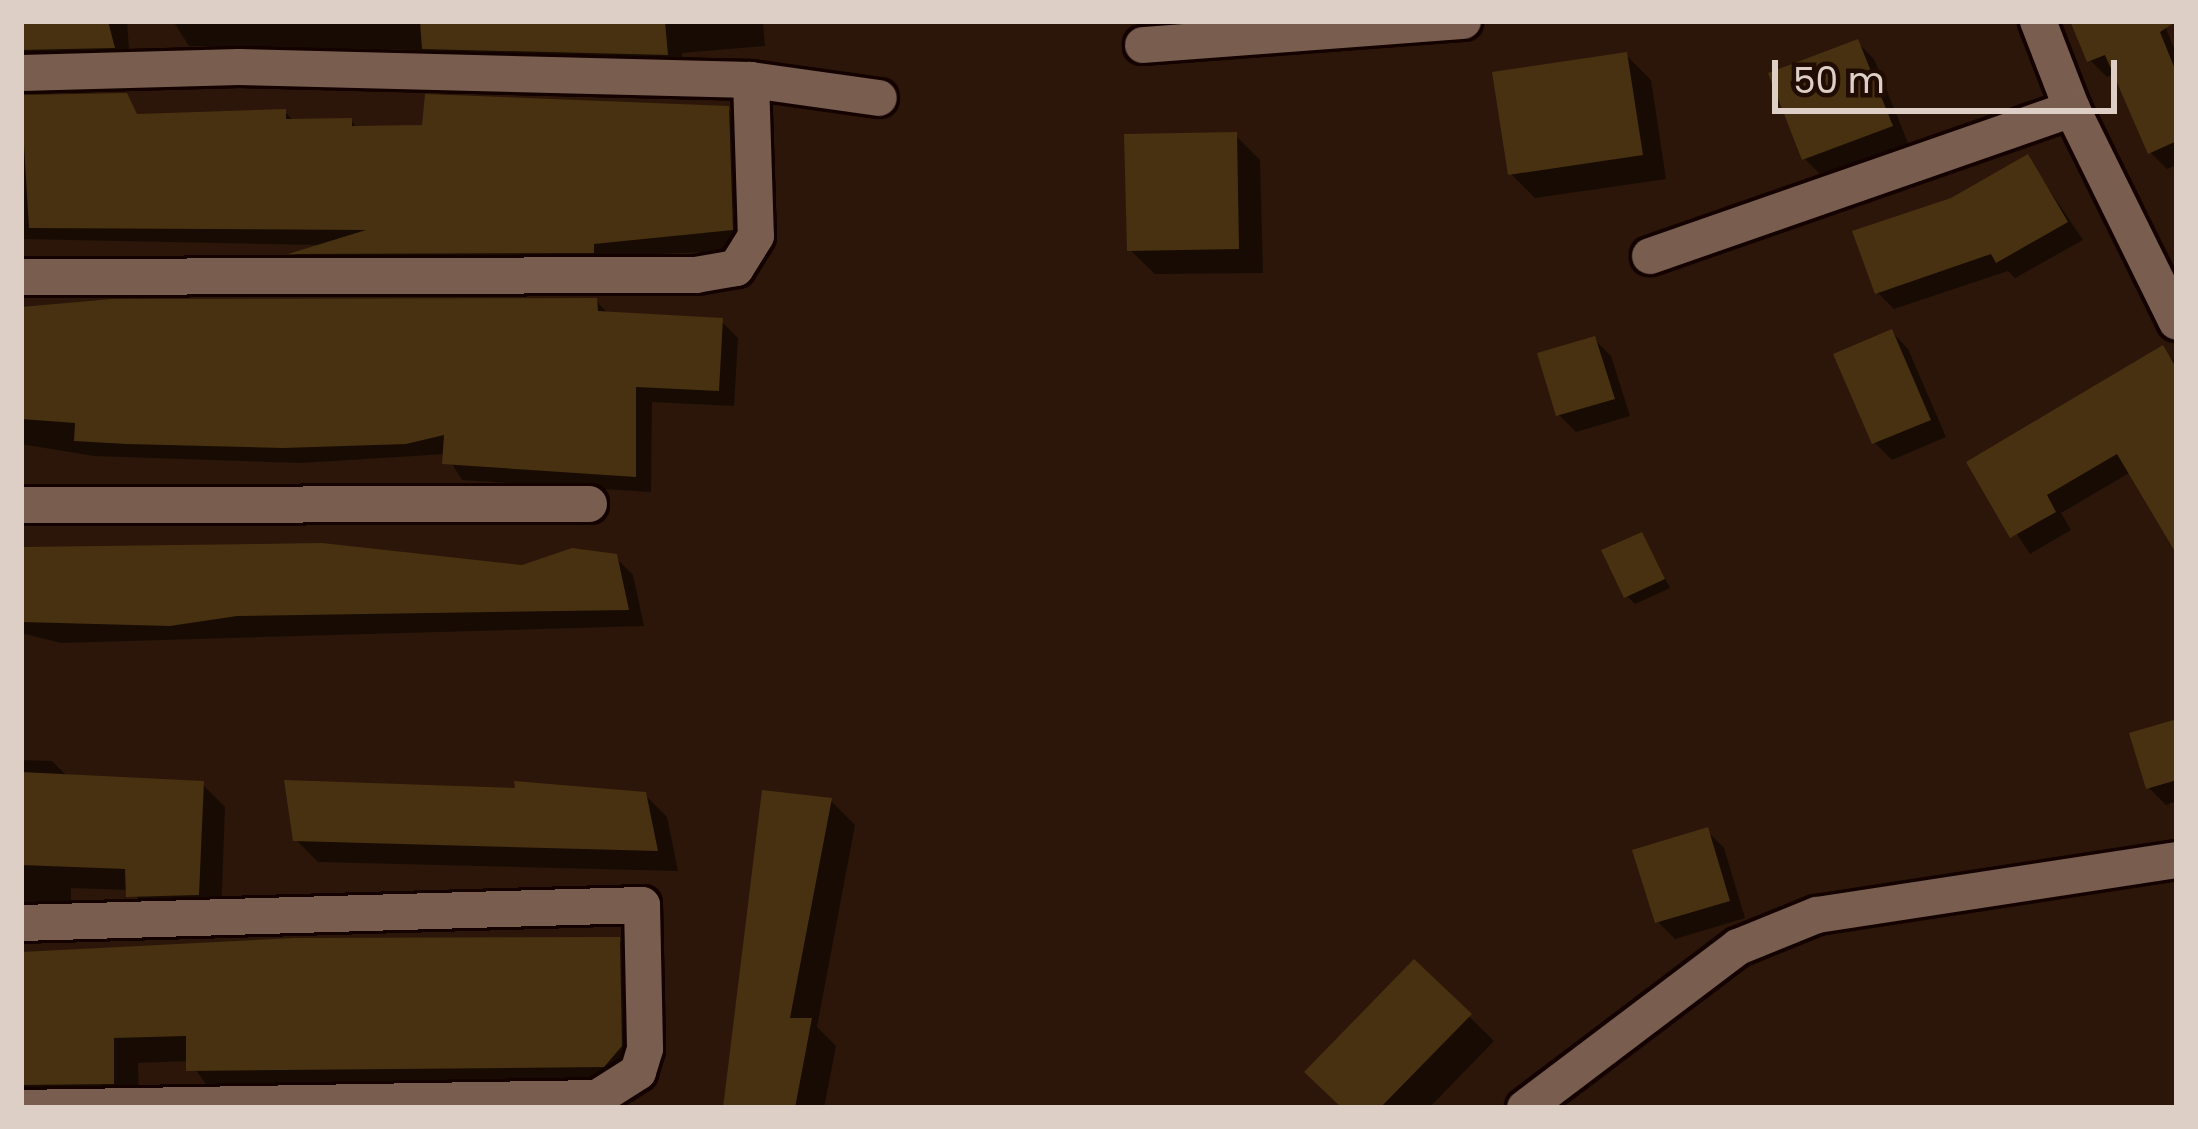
<!DOCTYPE html>
<style>
body{margin:0}
#map{position:relative;width:2198px;height:1129px;overflow:hidden;background:#2b1609;font-family:Poppins,sans-serif}
div>[style]{position:absolute}
[style*='--x']{left:calc(var(--x)*1px);top:calc(var(--y)*1px);width:calc(var(--w)*1px);rotate:calc(var(--a)*1deg)}
.shadow>*{inset:0;background:#0007}
.building>*{inset:0;background:#483110}
.roads{filter:drop-shadow(3px 0 #130200) drop-shadow(-3px 0 #130200) drop-shadow(0 3px #130200) drop-shadow(0 -3px #130200)}
.minor>*{height:36px;margin:-18px;padding:0 18px;transform-origin:18px;border-radius:18px;background:#795e50}
span{translate:-50% -50%;white-space:nowrap;text-align:center;line-height:1.15;-webkit-text-stroke:9px #210c03;paint-order:stroke}
.frame{position:absolute;inset:0;border:24px solid #ddcec6;pointer-events:none}
.scale{position:absolute;left:1772px;top:60px;width:345px;height:54px;box-sizing:border-box;border:6px solid #ddcec6;border-top:0;padding-left:15px;font-size:36px;line-height:42px;white-space:nowrap;color:#ddcec6;-webkit-text-stroke:9px #210c03;paint-order:stroke}
</style>
<div id="map">
<div class="shadow">
<i style="clip-path:polygon(21px 21px,127px 21px,130px 64px,21px 59px)"></i>
<i style="clip-path:polygon(173px 21px,763px 21px,765px 46px,682px 53px,684px 71px,442px 65px,427px 50px,189px 46px)"></i>
<i style="clip-path:polygon(2073px 21px,2163px 21px,2177px 56px,2177px 165px,2167px 169px,2150px 152px,2117px 73px,2107px 77px,2090px 60px)"></i>
<i style="clip-path:polygon(1857px 42px,1874px 59px,1908px 143px,1822px 176px,1805px 159px)"></i>
<i style="clip-path:polygon(1626px 55px,1651px 80px,1666px 179px,1535px 198px,1510px 173px)"></i>
<i style="clip-path:polygon(115px 102px,132px 119px,285px 112px,295px 122px,351px 121px,358px 129px,728px 109px,746px 127px,747px 250px,309px 270px,294px 255px,322px 245px,21px 239px,21px 107px)"></i>
<i style="clip-path:polygon(1235px 135px,1260px 160px,1263px 273px,1155px 274px,1130px 250px)"></i>
<i style="clip-path:polygon(2028px 158px,2083px 240px,2015px 278px,2008px 271px,1894px 309px,1877px 292px,1952px 200px)"></i>
<i style="clip-path:polygon(596px 301px,610px 315px,721px 321px,738px 338px,734px 406px,652px 402px,651px 492px,462px 480px,446px 454px,301px 463px,94px 456px,21px 444px,21px 311px)"></i>
<i style="clip-path:polygon(1892px 332px,1908px 349px,1946px 437px,1892px 460px,1875px 443px)"></i>
<i style="clip-path:polygon(1594px 339px,1611px 356px,1630px 416px,1576px 432px,1559px 415px)"></i>
<i style="clip-path:polygon(2162px 349px,2177px 364px,2177px 538px,2131px 472px,2061px 513px,2071px 530px,2030px 554px,1970px 463px)"></i>
<i style="clip-path:polygon(1641px 535px,1670px 588px,1635px 604px,1627px 596px)"></i>
<i style="clip-path:polygon(615px 557px,633px 575px,644px 626px,61px 643px,21px 633px,21px 559px,522px 568px)"></i>
<i style="clip-path:polygon(2177px 722px,2177px 801px,2166px 805px,2149px 788px)"></i>
<i style="clip-path:polygon(21px 760px,52px 761px,69px 778px,202px 784px,225px 807px,221px 916px,152px 913px,130px 890px,71px 888px,71px 909px,21px 907px)"></i>
<i style="clip-path:polygon(764px 793px,830px 800px,855px 825px,817px 1027px,836px 1046px,824px 1108px,726px 1108px)"></i>
<i style="clip-path:polygon(645px 795px,667px 817px,678px 871px,318px 862px,296px 840px)"></i>
<i style="clip-path:polygon(1707px 831px,1724px 848px,1745px 918px,1675px 939px,1658px 922px)"></i>
<i style="clip-path:polygon(619px 940px,645px 966px,630px 1092px,215px 1096px,189px 1061px,138px 1063px,139px 1108px,21px 1108px,21px 955px)"></i>
<i style="clip-path:polygon(1414px 963px,1494px 1041px,1429px 1108px,1345px 1108px)"></i>
</div>
<div class="building">
<i style="clip-path:polygon(21px 21px,108px 21px,115px 48px,21px 50px)"></i>
<i style="clip-path:polygon(420px 21px,665px 21px,668px 55px,422px 49px)"></i>
<i style="clip-path:polygon(2070px 21px,2177px 21px,2160px 32px,2177px 74px,2177px 141px,2148px 154px,2105px 55px,2087px 62px)"></i>
<i style="clip-path:polygon(1858px 39px,1893px 126px,1802px 160px,1768px 73px)"></i>
<i style="clip-path:polygon(1627px 52px,1643px 155px,1508px 175px,1492px 72px)"></i>
<i style="clip-path:polygon(127px 93px,137px 114px,286px 109px,286px 119px,352px 118px,352px 126px,422px 125px,425px 94px,729px 106px,733px 230px,594px 244px,594px 253px,288px 254px,366px 230px,29px 228px,21px 95px)"></i>
<i style="clip-path:polygon(1237px 132px,1239px 249px,1127px 251px,1124px 134px)"></i>
<i style="clip-path:polygon(2028px 154px,2068px 222px,1996px 263px,1991px 254px,1875px 294px,1852px 231px,1951px 198px)"></i>
<i style="clip-path:polygon(597px 298px,598px 311px,723px 318px,719px 391px,636px 387px,636px 477px,442px 464px,444px 435px,406px 444px,283px 448px,127px 444px,74px 441px,75px 423px,21px 419px,21px 307px,112px 299px)"></i>
<i style="clip-path:polygon(1892px 329px,1931px 420px,1872px 444px,1833px 354px)"></i>
<i style="clip-path:polygon(1595px 336px,1615px 399px,1556px 416px,1537px 353px)"></i>
<i style="clip-path:polygon(2163px 345px,2177px 369px,2177px 555px,2117px 454px,2047px 495px,2056px 512px,2010px 538px,1966px 462px)"></i>
<i style="clip-path:polygon(1642px 532px,1665px 579px,1624px 598px,1601px 550px)"></i>
<i style="clip-path:polygon(322px 543px,522px 565px,572px 548px,617px 554px,629px 610px,237px 616px,170px 626px,21px 622px,21px 547px)"></i>
<i style="clip-path:polygon(2177px 719px,2177px 780px,2146px 789px,2129px 733px)"></i>
<i style="clip-path:polygon(21px 772px,204px 781px,199px 895px,126px 897px,125px 869px,21px 865px)"></i>
<i style="clip-path:polygon(284px 780px,515px 788px,514px 781px,646px 792px,658px 851px,293px 841px)"></i>
<i style="clip-path:polygon(762px 790px,832px 798px,790px 1018px,812px 1018px,795px 1108px,723px 1108px)"></i>
<i style="clip-path:polygon(1708px 827px,1730px 901px,1655px 923px,1632px 850px)"></i>
<i style="clip-path:polygon(620px 937px,622px 1046px,604px 1067px,186px 1071px,186px 1036px,114px 1038px,114px 1084px,21px 1085px,21px 952px,294px 938px)"></i>
<i style="clip-path:polygon(1414px 959px,1472px 1014px,1380px 1108px,1342px 1108px,1304px 1072px)"></i>
</div>
<div class="roads">
<div class="minor">
<i style="--x:2038;--y:21;--w:94;--a:68.9"></i>
<i style="--x:2072;--y:109;--w:237;--a:63.8"></i>
<i style="--x:1143;--y:45;--w:321;--a:-4.3"></i>
<i style="--x:21;--y:73;--w:218;--a:-1.6"></i>
<i style="--x:239;--y:67;--w:512;--a:1.45"></i>
<i style="--x:751;--y:80;--w:156;--a:88.2"></i>
<i style="--x:756;--y:236;--w:38;--a:122"></i>
<i style="--x:736;--y:268;--w:41;--a:170.1"></i>
<i style="--x:696;--y:275;--w:675;--a:179.83"></i>
<i style="--x:751;--y:80;--w:129;--a:8"></i>
<i style="--x:1650;--y:256;--w:447;--a:-19.2"></i>
<i style="--x:21;--y:505;--w:568;--a:-0.1"></i>
<i style="--x:21;--y:923;--w:621;--a:-1.66"></i>
<i style="--x:642;--y:905;--w:144;--a:88.8"></i>
<i style="--x:645;--y:1049;--w:24;--a:107"></i>
<i style="--x:638;--y:1072;--w:49;--a:147.6"></i>
<i style="--x:597;--y:1098;--w:576;--a:179.01"></i>
<i style="--x:1525;--y:1108;--w:267;--a:-37.1"></i>
<i style="--x:1738;--y:947;--w:85;--a:-22.1"></i>
<i style="--x:1817;--y:915;--w:364;--a:-8.7"></i>
</div>
</div>
<div class="frame"></div>
<div class="scale">50 m</div>
</div>
